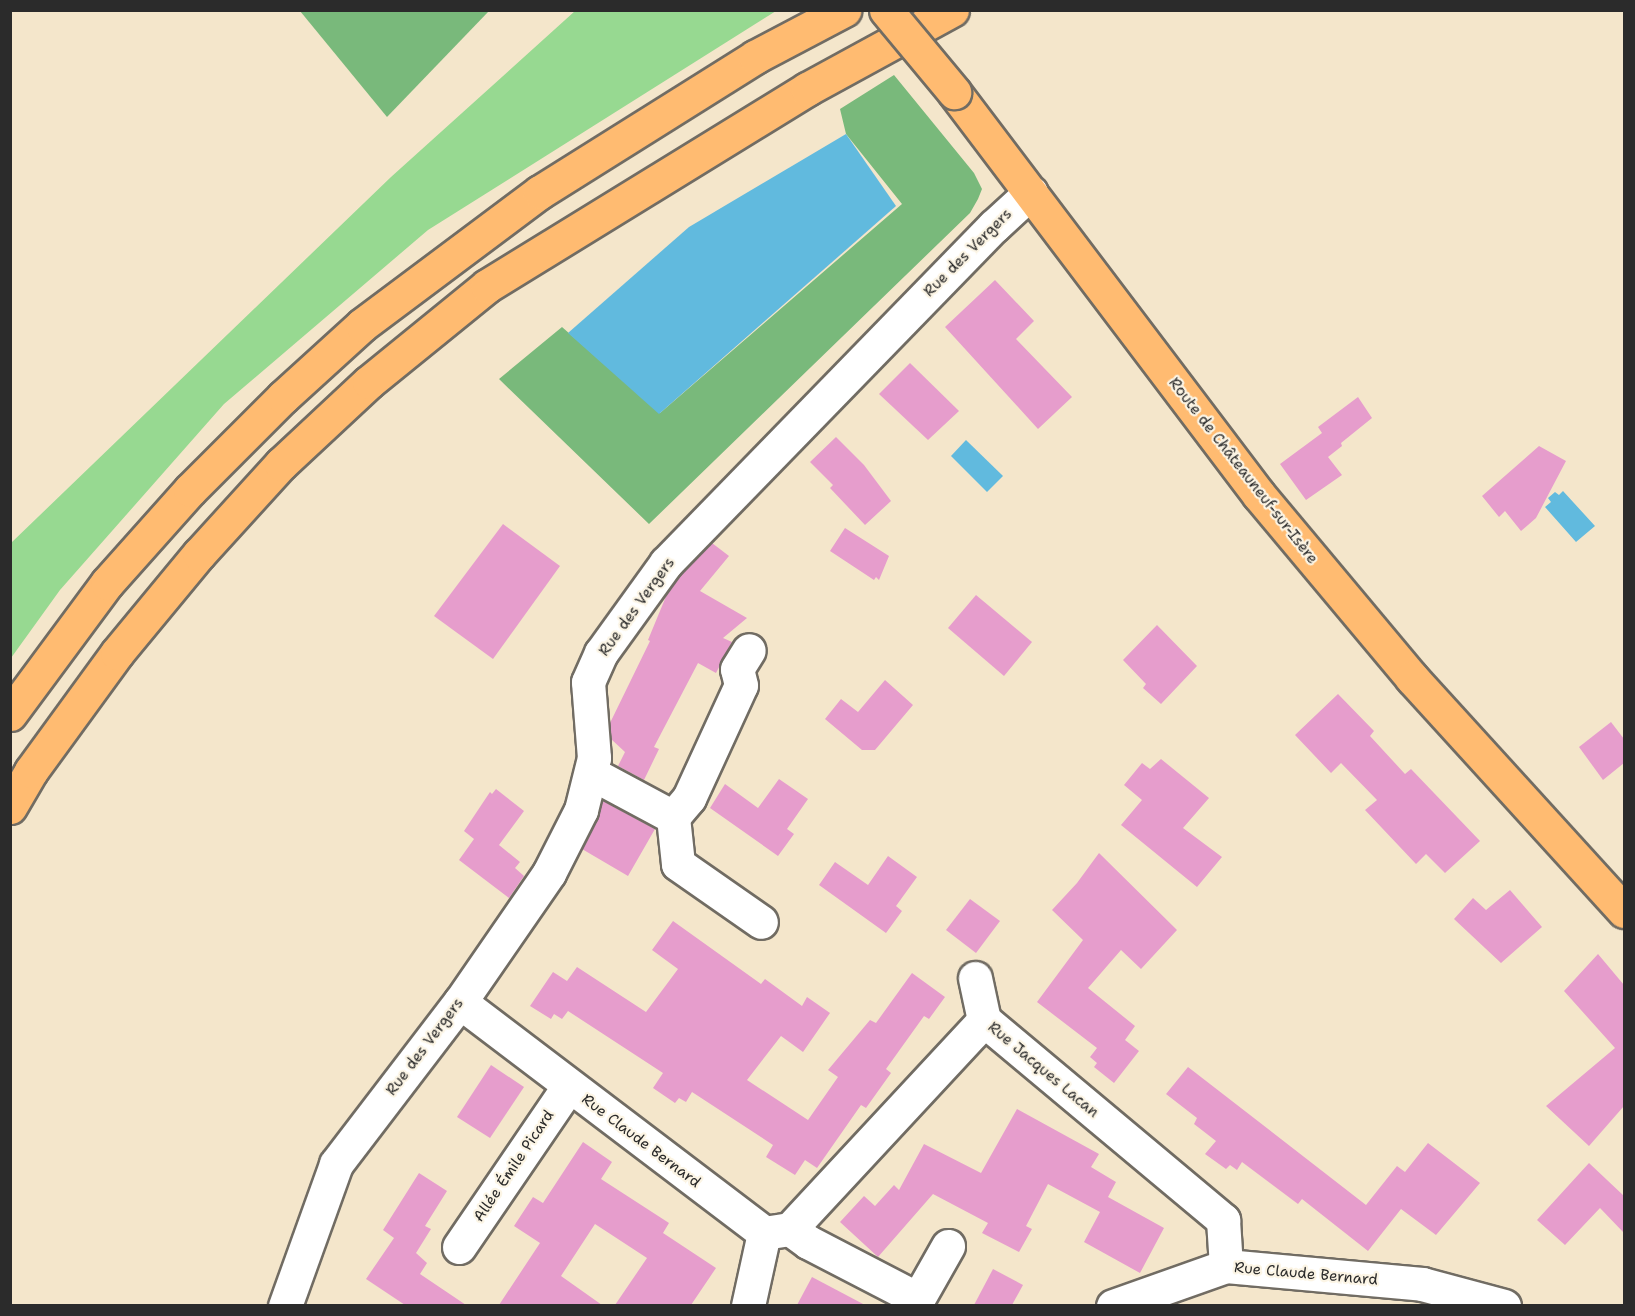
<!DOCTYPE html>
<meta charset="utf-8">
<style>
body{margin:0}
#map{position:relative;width:1635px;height:1316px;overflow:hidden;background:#f4e6cb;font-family:"Shantell Sans",sans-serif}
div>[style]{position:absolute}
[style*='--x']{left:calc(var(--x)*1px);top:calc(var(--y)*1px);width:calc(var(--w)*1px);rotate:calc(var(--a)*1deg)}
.green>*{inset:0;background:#97d991}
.forest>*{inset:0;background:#79b97b}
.water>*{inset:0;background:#61bade}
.building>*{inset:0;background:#e69dcc}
.roads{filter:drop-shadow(2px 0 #716c63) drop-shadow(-2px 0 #716c63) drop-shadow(0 2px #716c63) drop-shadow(0 -2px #716c63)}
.minor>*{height:33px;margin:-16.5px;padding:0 16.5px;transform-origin:16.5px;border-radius:16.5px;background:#fff}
.major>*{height:33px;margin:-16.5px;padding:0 16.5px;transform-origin:16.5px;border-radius:16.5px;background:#ffbb71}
.highway>*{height:33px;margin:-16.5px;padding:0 16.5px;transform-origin:16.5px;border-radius:16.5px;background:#ffbb71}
.bridges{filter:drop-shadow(2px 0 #716c63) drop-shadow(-2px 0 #716c63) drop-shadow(0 2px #716c63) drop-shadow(0 -2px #716c63)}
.major-bridge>*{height:33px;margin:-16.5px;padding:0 16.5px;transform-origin:16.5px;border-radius:16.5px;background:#ffbb71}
span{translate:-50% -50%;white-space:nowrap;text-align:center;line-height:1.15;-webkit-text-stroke:4.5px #fcf5e5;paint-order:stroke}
.street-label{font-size:15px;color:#2b2b2b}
.frame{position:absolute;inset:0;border:12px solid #2b2b2b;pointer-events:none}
</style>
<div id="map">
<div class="green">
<i style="clip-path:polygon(575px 11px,776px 11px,428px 230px,224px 404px,60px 590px,11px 658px,11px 543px,391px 177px)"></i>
</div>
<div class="forest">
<i style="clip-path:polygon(300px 11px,489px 11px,387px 117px)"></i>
<i style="clip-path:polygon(894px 75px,974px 173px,982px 189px,978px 199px,970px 213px,649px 524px,499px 379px,562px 327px,660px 413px,902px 204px,846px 134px,840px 109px)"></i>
</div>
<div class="water">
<i style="clip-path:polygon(846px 134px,896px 206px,659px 414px,568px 333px,689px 227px)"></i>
<i style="clip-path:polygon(966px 440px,1003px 476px,987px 492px,951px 456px)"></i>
<i style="clip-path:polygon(1563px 491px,1595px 526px,1576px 542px,1545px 507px,1551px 502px,1548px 498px,1555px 492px,1559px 495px)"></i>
</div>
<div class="building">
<i style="clip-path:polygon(995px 280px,1034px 321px,1016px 339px,1072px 397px,1038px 429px,945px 327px)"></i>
<i style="clip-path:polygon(910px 363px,959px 411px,928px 440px,879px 394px)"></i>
<i style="clip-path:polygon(1358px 397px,1372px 418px,1341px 443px,1342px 446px,1328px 457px,1342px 475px,1306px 500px,1280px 464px,1322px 433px,1318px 427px)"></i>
<i style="clip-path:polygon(836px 437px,864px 465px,891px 501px,865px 525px,830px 488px,833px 485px,810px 462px)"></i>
<i style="clip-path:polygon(1539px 446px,1566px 461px,1536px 518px,1521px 531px,1505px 511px,1499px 517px,1482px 496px)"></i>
<i style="clip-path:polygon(503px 524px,560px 566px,493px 659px,434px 616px)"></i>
<i style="clip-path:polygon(845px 528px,889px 556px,879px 580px,876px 577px,874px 580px,830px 551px)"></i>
<i style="clip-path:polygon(712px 543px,729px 556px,700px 591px,747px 618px,723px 638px,732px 642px,716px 673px,698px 663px,654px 747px,659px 749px,644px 780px,618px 766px,625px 752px,611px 739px,610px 723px,650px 641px,648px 640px,667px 594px,680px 575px)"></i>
<i style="clip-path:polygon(976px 595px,1032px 642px,1004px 676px,948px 628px)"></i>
<i style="clip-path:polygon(1157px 625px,1197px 666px,1161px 704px,1143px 688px,1146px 684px,1123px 660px)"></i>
<i style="clip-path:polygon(885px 680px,913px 705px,875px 750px,862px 750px,825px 719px,841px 699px,858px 712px)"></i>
<i style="clip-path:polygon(1338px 694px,1374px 731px,1370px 736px,1405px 774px,1411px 769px,1480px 841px,1445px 873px,1426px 854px,1416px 864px,1365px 810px,1377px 800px,1341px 763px,1331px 773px,1295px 735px)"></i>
<i style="clip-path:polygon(1611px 722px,1624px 739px,1624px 763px,1603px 780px,1579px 747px)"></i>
<i style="clip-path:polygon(1161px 759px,1209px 798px,1183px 828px,1222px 857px,1197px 887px,1121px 825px,1142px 800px,1124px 785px,1142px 763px,1150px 769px)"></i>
<i style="clip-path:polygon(779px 779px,808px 799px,787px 829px,794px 834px,778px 856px,710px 808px,725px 784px,758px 808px)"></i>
<i style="clip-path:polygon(496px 789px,524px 811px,499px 845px,520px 862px,515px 868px,524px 876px,509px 898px,459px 860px,474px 839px,464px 831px,490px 792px,492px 794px)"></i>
<i style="clip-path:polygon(603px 801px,655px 829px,628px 876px,582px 849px,598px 818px)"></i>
<i style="clip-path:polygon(1099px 853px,1177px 930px,1141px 969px,1121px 950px,1088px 988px,1135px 1026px,1125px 1040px,1139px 1051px,1114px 1083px,1094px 1067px,1097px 1063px,1090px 1057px,1097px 1048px,1037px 1002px,1083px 940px,1052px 910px,1077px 883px)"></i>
<i style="clip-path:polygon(888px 856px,917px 877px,896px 906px,902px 911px,886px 933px,819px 885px,835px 862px,868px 885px)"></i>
<i style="clip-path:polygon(1510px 890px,1542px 927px,1501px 963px,1454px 919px,1473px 898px,1486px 910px)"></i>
<i style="clip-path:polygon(970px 899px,1000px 921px,976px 953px,946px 930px)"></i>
<i style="clip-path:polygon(673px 921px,761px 984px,765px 979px,802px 1006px,807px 997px,830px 1013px,803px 1052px,781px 1036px,747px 1080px,808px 1120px,838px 1077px,828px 1070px,870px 1020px,876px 1023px,912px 973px,945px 997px,929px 1019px,924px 1016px,886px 1069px,891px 1073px,866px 1108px,861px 1105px,817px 1168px,805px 1160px,795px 1175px,766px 1157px,773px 1145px,692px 1092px,686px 1102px,679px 1098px,675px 1103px,653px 1088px,663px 1073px,568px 1011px,562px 1019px,554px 1014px,551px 1019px,530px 1006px,553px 972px,567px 981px,577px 967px,646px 1012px,678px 969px,652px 950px)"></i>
<i style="clip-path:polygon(1598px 954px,1624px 985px,1624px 1106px,1589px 1146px,1546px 1106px,1615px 1048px,1564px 991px)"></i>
<i style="clip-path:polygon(491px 1065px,524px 1087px,490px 1138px,457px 1117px)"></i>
<i style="clip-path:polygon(1188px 1067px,1366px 1205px,1397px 1166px,1405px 1172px,1428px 1143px,1480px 1183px,1436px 1235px,1401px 1209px,1368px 1251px,1302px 1199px,1298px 1204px,1242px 1162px,1237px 1170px,1230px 1165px,1226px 1169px,1205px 1154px,1216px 1141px,1194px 1124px,1197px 1118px,1166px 1094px)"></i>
<i style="clip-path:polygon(1017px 1109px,1099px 1154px,1091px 1167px,1116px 1182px,1108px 1197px,1164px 1228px,1140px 1273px,1084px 1242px,1100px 1212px,1048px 1184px,1026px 1226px,1032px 1229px,1019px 1252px,982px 1233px,988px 1223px,933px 1194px,878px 1257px,840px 1222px,864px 1196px,875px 1206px,894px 1185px,899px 1190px,924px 1144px,981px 1173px)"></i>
<i style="clip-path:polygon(583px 1142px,612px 1162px,601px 1179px,669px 1223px,663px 1233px,716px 1268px,691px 1305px,615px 1305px,647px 1258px,595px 1224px,561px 1276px,602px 1305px,499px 1305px,540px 1243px,514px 1226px,533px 1197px,543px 1203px)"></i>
<i style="clip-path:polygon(1589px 1163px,1624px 1196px,1624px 1233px,1600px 1208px,1565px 1245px,1537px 1220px)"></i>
<i style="clip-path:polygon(419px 1173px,447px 1191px,425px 1226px,431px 1229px,416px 1253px,427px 1263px,420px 1274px,466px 1305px,405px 1305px,366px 1279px,394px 1238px,383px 1230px)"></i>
<i style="clip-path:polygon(993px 1269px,1023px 1285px,1012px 1305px,974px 1305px)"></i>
<i style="clip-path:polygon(812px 1277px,865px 1305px,797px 1305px)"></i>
</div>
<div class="roads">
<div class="minor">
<i style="--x:591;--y:773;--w:93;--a:28.2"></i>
<i style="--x:673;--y:817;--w:47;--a:83.9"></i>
<i style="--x:678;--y:864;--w:101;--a:34.9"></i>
<i style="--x:673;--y:817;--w:25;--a:-50"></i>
<i style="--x:689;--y:798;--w:124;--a:-65.3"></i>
<i style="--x:741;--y:685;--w:16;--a:-104"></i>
<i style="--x:737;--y:669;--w:22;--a:-58"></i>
<i style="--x:975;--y:978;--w:43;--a:77.9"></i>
<i style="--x:460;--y:1002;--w:382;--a:37.2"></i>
<i style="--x:764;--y:1233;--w:75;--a:102.4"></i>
<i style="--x:790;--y:1229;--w:22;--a:36"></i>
<i style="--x:808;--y:1242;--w:124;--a:27.4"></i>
<i style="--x:918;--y:1299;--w:61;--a:-60.5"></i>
<i style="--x:764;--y:1233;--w:26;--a:-9"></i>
<i style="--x:790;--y:1229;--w:285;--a:-47.1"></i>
<i style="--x:984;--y:1020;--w:312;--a:39.9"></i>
<i style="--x:1223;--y:1220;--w:46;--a:86.3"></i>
<i style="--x:459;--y:1247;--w:195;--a:-55.7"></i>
<i style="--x:285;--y:1306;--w:151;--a:-70.2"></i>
<i style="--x:336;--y:1164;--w:204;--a:-52.6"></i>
<i style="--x:460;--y:1002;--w:157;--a:-55.4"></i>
<i style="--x:549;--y:873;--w:71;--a:-63.1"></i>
<i style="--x:581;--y:810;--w:54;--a:-76"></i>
<i style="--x:594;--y:758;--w:76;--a:-94.5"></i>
<i style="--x:588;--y:682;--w:32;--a:-66"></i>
<i style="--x:601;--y:653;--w:111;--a:-54.2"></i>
<i style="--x:666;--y:563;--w:470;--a:-45.8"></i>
<i style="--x:994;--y:226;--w:50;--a:-42.6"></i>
<i style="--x:1113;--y:1306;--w:120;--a:-19.5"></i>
<i style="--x:1226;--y:1266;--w:197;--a:5.2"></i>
<i style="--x:1422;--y:1284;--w:85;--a:15"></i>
</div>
<div class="major">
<i style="--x:954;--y:92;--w:505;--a:52.88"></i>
<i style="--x:1259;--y:495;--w:239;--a:50.1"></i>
<i style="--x:1412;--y:678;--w:315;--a:47.7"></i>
</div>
<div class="highway">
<i style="--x:10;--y:714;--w:163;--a:-53.5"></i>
<i style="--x:107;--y:583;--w:125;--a:-48.3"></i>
<i style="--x:190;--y:490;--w:132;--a:-45"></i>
<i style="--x:283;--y:397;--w:107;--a:-42.3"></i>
<i style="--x:362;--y:325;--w:222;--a:-36.8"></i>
<i style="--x:540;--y:192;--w:254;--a:-32.1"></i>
<i style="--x:755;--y:57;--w:101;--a:-27.8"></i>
<i style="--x:10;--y:807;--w:42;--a:-59.7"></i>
<i style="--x:31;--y:771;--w:146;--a:-53.9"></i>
<i style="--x:117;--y:653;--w:129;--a:-50.4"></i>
<i style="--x:199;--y:554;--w:122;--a:-47.7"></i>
<i style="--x:281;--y:464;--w:120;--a:-43"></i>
<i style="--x:369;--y:382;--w:152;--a:-39.1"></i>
<i style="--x:487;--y:286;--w:376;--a:-31.6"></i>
<i style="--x:807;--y:89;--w:165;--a:-28.6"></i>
</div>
</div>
<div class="bridges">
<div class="major-bridge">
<i style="--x:886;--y:10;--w:107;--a:50.3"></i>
</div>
</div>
<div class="street-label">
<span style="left:968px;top:253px;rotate:-45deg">Rue des Vergers</span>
<span style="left:1243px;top:471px;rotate:52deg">Route de Châteauneuf-sur-Isère</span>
<span style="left:637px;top:607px;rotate:-54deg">Rue des Vergers</span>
<span style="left:425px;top:1047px;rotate:-53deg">Rue des Vergers</span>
<span style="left:1043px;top:1070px;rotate:40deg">Rue Jacques Lacan</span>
<span style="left:641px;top:1141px;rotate:37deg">Rue Claude Bernard</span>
<span style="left:514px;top:1166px;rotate:-56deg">Allée Émile Picard</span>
<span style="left:1306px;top:1274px;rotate:5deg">Rue Claude Bernard</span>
</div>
<div class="frame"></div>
</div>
